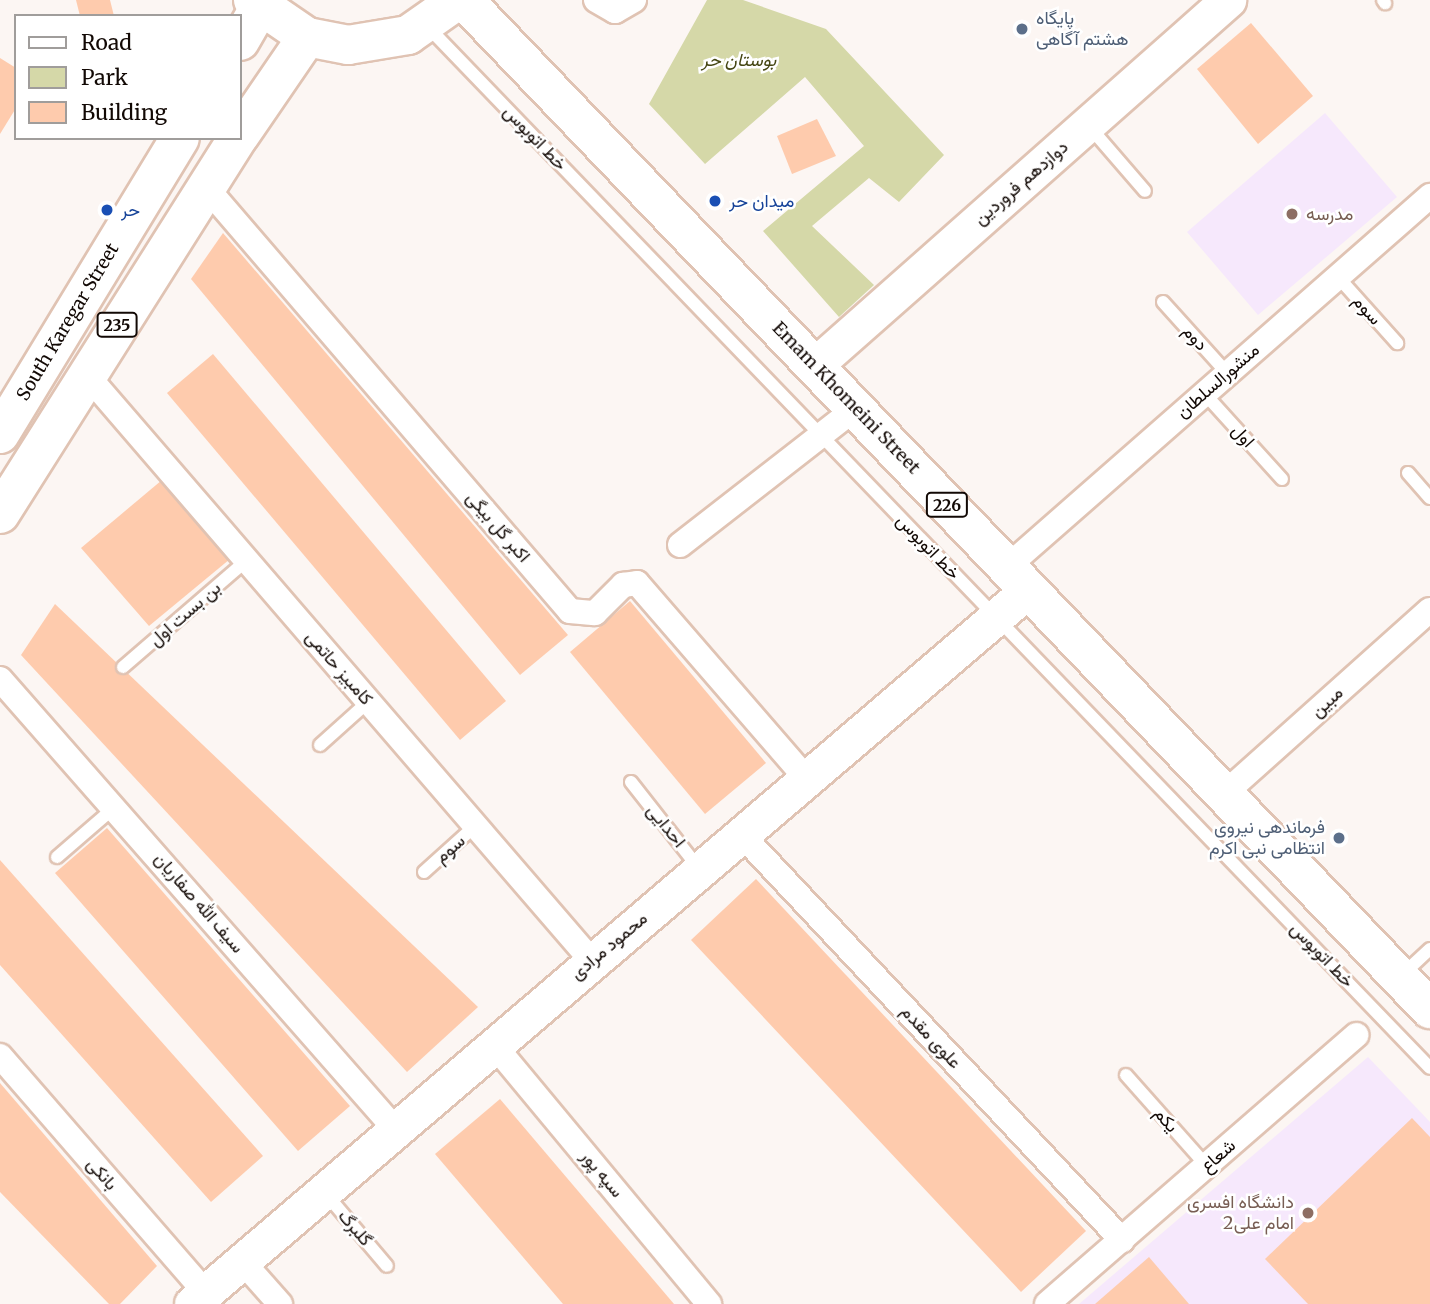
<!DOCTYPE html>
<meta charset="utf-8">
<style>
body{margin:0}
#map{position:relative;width:1430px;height:1304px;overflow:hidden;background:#fcf6f3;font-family:Merriweather,Vazirmatn,serif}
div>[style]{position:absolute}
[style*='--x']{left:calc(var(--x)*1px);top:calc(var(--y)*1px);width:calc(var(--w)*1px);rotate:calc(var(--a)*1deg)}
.education>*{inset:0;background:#f6e8fc}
.green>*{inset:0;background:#d5d8a8}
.building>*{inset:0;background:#fecbad}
.roads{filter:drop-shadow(2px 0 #e0c3b3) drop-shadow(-2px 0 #e0c3b3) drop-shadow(0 2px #e0c3b3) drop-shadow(0 -2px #e0c3b3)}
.lane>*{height:12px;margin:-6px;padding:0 6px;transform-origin:6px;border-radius:6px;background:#fff}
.street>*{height:24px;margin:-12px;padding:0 12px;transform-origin:12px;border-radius:12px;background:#fff}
.secondary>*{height:35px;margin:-17.5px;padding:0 17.5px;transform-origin:17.5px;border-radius:17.5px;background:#fff}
.primary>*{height:38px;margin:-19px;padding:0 19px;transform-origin:19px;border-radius:19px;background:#fff}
.dots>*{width:19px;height:19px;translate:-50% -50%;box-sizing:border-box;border:4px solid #fff;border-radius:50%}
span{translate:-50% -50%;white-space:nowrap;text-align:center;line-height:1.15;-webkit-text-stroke:5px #fff;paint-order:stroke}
.shield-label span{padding:2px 5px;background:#fff;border:2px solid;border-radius:5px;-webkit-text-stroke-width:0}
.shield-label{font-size:16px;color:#120905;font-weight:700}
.service-label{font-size:18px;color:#4e5e75}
.left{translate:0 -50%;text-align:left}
.right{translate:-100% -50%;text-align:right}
.park-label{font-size:18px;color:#454613;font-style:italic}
.street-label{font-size:18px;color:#120905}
.transit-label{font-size:18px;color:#164399}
.education-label{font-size:18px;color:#785e54}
.legend{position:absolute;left:14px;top:14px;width:228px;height:126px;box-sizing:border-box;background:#fff;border:2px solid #a09d9b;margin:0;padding:9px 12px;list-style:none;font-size:21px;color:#120905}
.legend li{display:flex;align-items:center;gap:14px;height:35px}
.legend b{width:35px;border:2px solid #a09d9b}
</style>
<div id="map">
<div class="education">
<i style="clip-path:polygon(1325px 113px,1397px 197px,1258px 315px,1187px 232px)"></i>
<i style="clip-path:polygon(1368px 1057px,1430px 1122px,1430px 1304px,1079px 1304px)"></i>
</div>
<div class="green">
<i style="clip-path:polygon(707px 0,743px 0,826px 29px,944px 155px,899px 202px,869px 178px,812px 226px,874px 285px,839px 317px,763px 231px,864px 146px,805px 77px,705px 164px,649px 104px)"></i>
</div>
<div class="building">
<i style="clip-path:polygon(76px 0,110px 0,114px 16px,80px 16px)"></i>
<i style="clip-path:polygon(1251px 23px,1313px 96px,1258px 144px,1197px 69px)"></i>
<i style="clip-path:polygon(0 58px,16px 68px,16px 108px,0 134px)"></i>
<i style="clip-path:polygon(817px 119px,836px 156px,792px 174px,777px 136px)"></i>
<i style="clip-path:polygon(223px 233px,568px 635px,520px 675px,191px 279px)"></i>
<i style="clip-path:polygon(213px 354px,506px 701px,460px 740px,167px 393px)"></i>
<i style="clip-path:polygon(162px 480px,230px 559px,149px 626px,81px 548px)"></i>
<i style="clip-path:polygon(630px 601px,766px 763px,705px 814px,570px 652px)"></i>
<i style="clip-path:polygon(55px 604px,478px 1007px,407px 1072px,21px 655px)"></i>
<i style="clip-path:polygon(107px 828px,350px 1106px,298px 1151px,55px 873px)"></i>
<i style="clip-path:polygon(0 860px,263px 1156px,211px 1202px,0 965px)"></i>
<i style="clip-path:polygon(756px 879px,1086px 1231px,1021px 1292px,691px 940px)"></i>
<i style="clip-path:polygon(0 1083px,157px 1266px,120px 1304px,109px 1304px,0 1192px)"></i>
<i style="clip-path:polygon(500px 1099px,674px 1304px,563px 1304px,435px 1154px)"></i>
<i style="clip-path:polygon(1412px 1118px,1430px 1137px,1430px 1304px,1308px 1304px,1265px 1259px)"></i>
<i style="clip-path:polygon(1149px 1257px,1189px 1304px,1095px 1304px)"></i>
</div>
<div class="roads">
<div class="lane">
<i style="--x:1383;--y:0;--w:4;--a:56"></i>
<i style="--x:427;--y:26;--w:1446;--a:46.09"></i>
<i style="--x:1088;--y:125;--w:87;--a:49.2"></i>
<i style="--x:1338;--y:277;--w:89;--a:48.2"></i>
<i style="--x:1163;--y:302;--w:96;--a:48"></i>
<i style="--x:1204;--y:393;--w:116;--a:47.8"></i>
<i style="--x:1408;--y:473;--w:33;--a:49"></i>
<i style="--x:123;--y:667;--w:162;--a:-40.8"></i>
<i style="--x:320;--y:745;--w:64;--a:-41.9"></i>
<i style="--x:631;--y:782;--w:108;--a:51.8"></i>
<i style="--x:57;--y:857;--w:77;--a:-40.8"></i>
<i style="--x:424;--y:872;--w:69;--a:-42"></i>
<i style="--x:1402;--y:975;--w:38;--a:-43"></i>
<i style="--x:1126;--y:1075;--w:120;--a:48.4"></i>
<i style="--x:326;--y:1194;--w:94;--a:49.7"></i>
</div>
<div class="street">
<i style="--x:596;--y:0;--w:22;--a:30"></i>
<i style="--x:615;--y:11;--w:22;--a:-30"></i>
<i style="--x:205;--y:186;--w:560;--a:49.34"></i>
<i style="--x:570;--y:611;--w:25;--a:5"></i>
<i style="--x:595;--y:613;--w:40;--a:-45"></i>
<i style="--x:623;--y:585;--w:14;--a:-8"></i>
<i style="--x:637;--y:583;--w:258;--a:49.1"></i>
<i style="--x:86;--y:374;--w:775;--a:49.24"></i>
<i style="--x:680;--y:545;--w:222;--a:-37.9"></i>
<i style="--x:1007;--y:567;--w:563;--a:-41.25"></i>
<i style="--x:0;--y:679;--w:599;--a:48.72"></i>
<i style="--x:1224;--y:794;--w:276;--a:-41.8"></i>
<i style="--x:741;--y:834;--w:557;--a:46.82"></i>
<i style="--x:494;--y:1045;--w:337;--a:50.3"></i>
<i style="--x:0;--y:1056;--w:313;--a:49"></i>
<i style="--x:241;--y:1260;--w:59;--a:48.4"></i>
<i style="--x:1047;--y:1304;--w:410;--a:-41"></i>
</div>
<div class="secondary">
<i style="--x:814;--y:366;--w:553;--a:-41.48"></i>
<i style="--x:192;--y:1304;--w:1099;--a:-40.5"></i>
</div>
<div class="primary">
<i style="--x:253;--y:0;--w:65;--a:34.4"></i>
<i style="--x:307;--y:37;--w:42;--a:11"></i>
<i style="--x:348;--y:45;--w:61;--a:-9.5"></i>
<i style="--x:408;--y:35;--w:61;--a:-35"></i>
<i style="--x:464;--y:0;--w:1397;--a:46.25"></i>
<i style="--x:240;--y:41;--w:39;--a:-60"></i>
<i style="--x:240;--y:135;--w:119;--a:-55.6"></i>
<i style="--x:0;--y:434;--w:346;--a:-58.7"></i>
<i style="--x:0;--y:514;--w:445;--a:-57.7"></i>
</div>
</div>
<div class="dots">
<i style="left:1022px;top:29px;background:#5c6f8a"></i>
<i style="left:715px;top:201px;background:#1a4fb4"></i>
<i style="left:107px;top:210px;background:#1a4fb4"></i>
<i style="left:1292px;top:214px;background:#8d6e63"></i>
<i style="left:1339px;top:838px;background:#5c6f8a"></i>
<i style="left:1308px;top:1213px;background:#8d6e63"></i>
</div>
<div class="shield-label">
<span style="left:117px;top:325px">235</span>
<span style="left:947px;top:505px">226</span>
</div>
<div class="service-label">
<span class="left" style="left:1036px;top:29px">پایگاه<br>هشتم آگاهی</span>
<span class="right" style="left:1325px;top:838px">فرماندهی نیروی<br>انتظامی نبی اکرم</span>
</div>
<div class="park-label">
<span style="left:739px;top:60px">بوستان حر</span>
</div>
<div class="street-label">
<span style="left:535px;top:138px;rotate:46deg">خط اتوبوس</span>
<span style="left:1021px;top:183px;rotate:-41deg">دوازدهم فروردین</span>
<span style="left:1367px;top:310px;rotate:48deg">سوم</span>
<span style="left:68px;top:322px;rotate:-59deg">South Karegar Street</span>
<span style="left:1195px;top:338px;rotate:48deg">دوم</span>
<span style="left:1218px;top:381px;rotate:-41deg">منشورالسلطان</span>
<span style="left:846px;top:398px;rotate:46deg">Emam Khomeini Street</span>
<span style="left:1243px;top:436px;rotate:48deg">اول</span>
<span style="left:498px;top:527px;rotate:49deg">اکبر گل بیگی</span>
<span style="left:928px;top:547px;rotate:46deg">خط اتوبوس</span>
<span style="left:185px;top:614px;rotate:-41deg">بن بست اول</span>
<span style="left:339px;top:668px;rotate:49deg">کامبیز حاتمی</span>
<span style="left:1327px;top:702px;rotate:-42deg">مبین</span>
<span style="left:666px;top:826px;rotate:51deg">احدایی</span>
<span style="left:450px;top:849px;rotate:-41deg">سوم</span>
<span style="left:199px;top:903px;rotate:49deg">سیف الله صفاریان</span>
<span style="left:609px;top:946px;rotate:-40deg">محمود مرادی</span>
<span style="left:1322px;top:955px;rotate:46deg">خط اتوبوس</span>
<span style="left:931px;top:1037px;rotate:47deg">علوی مقدم</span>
<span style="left:1166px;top:1120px;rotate:49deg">یکم</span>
<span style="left:1218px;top:1156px;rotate:-41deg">شعاع</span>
<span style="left:102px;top:1174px;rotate:49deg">بانکی</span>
<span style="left:602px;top:1174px;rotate:50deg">سپه پور</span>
<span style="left:355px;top:1228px;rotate:49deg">گلبرگ</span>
</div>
<div class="transit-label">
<span class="left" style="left:729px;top:201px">میدان حر</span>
<span class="left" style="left:121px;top:210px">حر</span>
</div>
<div class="education-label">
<span class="left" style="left:1306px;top:214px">مدرسه</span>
<span class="right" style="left:1294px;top:1213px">دانشگاه افسری<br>امام علی2</span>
</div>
<ul class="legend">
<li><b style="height:9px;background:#fff"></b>Road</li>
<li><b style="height:19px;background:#d5d8a8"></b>Park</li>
<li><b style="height:19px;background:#fecbad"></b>Building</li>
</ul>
</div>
